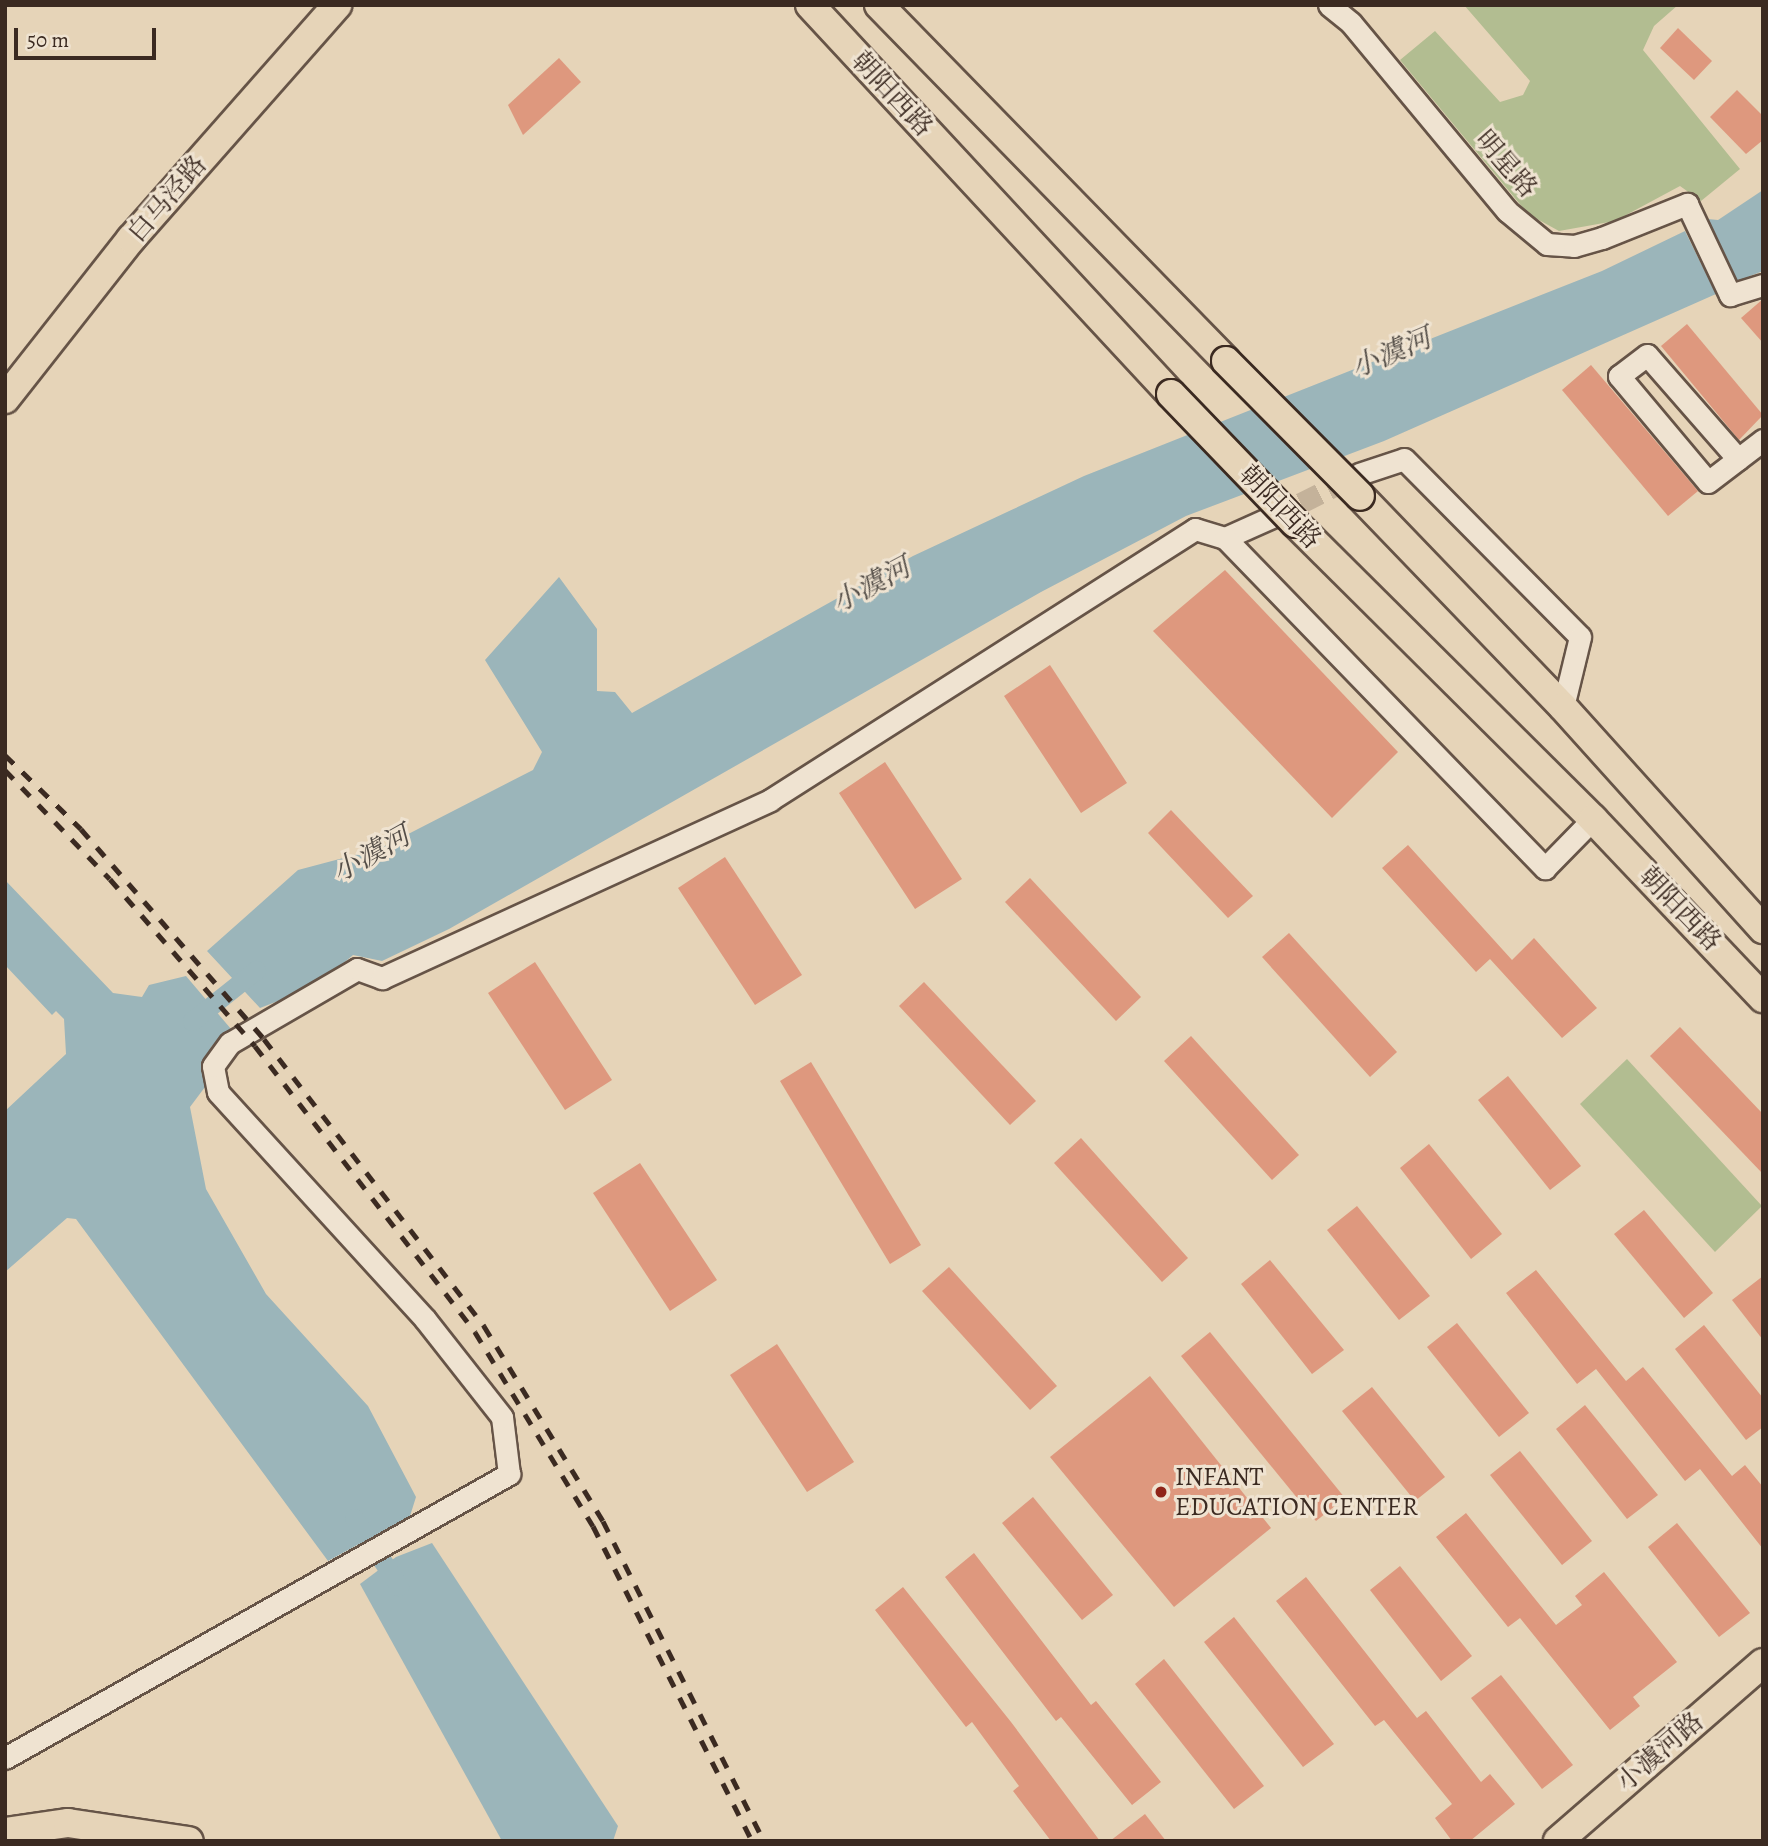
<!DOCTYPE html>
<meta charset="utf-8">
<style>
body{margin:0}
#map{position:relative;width:1768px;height:1846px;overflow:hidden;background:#e6d4b8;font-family:Alegreya,"Noto Serif SC",serif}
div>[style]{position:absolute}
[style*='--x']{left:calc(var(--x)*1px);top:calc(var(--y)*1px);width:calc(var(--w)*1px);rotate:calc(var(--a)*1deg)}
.green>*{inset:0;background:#b2bd91}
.water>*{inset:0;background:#9bb5ba}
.canal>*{height:19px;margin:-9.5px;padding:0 9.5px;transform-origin:9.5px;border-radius:9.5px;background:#9bb5ba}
.building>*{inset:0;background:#de987e}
.minor-tunnel>*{height:21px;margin-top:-10.5px;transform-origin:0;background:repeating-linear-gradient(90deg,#c4b29a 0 21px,transparent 0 31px)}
.roads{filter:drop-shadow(2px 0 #665447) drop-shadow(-2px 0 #665447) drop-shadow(0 2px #665447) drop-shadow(0 -2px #665447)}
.minor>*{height:21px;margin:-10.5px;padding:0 10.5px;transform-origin:10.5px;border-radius:10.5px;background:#efe3d1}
.major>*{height:28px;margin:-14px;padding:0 14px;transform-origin:14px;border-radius:14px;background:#e6d4b8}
.rail>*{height:5px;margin-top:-2.5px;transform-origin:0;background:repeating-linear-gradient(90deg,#3b2a21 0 12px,transparent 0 24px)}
.bridges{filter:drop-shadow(2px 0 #3b2a21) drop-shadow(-2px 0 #3b2a21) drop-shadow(0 2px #3b2a21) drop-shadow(0 -2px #3b2a21)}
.major-bridge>*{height:28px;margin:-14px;padding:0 14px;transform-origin:14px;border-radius:14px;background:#e6d4b8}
.dots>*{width:19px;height:19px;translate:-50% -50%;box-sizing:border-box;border:4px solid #efe3d1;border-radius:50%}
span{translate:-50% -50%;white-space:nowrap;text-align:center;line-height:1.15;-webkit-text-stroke:6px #efe3d1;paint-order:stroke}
.street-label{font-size:26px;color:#3b2a21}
.poi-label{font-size:26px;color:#3b2a21}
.left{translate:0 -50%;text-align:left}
.water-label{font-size:28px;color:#534d47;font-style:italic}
.frame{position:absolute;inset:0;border:7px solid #3b2a21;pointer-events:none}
.scale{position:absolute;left:14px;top:28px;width:142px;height:32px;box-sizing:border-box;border:4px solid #3b2a21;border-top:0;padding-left:9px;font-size:21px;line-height:24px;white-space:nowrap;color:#3b2a21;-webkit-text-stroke:5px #efe3d1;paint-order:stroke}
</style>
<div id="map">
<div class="green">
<i style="clip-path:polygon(1464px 5px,1678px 5px,1654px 26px,1643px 50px,1740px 169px,1701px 201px,1680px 186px,1615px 221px,1559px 231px,1528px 214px,1400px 60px,1435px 31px,1500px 102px,1523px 95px,1530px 81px)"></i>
<i style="clip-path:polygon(1627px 1059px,1762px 1206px,1715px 1252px,1580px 1104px)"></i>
</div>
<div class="water">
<i style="clip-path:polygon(1763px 190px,1763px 271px,1735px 282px,1708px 219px,1718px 220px)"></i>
<i style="clip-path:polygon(1685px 231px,1716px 294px,1384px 441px,1186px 516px,1041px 592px,449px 929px,382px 961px,353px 955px,317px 986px,260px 1008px,207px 951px,298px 870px,381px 848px,533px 770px,542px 752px,485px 660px,559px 577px,597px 629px,597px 691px,615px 692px,632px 713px,913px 556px,1084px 476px,1602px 271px)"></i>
<i style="clip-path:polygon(5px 880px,113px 993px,142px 997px,149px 985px,186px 976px,231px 1029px,211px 1047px,205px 1087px,190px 1107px,206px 1189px,266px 1294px,368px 1406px,416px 1497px,410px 1516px,328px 1561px,76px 1219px,67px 1218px,5px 1272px,5px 1111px,66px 1054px,64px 1019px,56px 1011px,52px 1015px,5px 965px)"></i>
<i style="clip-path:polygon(432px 1543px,618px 1826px,613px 1841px,502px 1841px,360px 1584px,396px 1557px)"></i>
</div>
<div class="canal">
<i style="--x:192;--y:1021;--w:82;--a:-38.6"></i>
<i style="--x:354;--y:1518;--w:82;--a:56.5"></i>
</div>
<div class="building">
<i style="clip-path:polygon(1678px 28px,1712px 61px,1694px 80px,1660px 48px)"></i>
<i style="clip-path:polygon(559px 58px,581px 82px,523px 135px,508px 105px)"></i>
<i style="clip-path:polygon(1737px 90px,1763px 116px,1763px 140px,1746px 154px,1710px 117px)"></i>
<i style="clip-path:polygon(1763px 299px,1763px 343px,1741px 318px)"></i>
<i style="clip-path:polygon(1687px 324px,1763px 415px,1739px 440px,1661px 346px)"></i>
<i style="clip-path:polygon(1591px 365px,1698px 491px,1668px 516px,1562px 390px)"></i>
<i style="clip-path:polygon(1225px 570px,1398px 752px,1332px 818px,1153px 631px)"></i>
<i style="clip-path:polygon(1050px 665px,1127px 783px,1081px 813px,1004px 696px)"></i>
<i style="clip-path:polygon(885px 762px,962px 879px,915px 909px,839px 793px)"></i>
<i style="clip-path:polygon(1171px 810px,1253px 896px,1228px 918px,1148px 833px)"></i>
<i style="clip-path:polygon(1408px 845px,1512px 960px,1534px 938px,1597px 1008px,1562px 1038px,1490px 959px,1476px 972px,1382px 868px)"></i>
<i style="clip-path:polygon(725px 857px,802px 975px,755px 1005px,678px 888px)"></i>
<i style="clip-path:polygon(1030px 878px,1141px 997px,1116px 1021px,1005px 902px)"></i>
<i style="clip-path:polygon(1289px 933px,1397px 1052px,1370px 1077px,1262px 957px)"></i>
<i style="clip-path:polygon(535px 962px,612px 1080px,565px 1110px,488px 993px)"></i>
<i style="clip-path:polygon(924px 982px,1036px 1101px,1010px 1125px,899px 1006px)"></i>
<i style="clip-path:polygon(1680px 1027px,1763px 1114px,1763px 1174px,1650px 1056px)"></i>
<i style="clip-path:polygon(1191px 1036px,1299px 1155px,1272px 1180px,1164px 1061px)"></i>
<i style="clip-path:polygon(811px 1062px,921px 1245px,890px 1264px,780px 1081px)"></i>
<i style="clip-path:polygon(1508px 1076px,1581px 1166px,1550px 1190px,1478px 1100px)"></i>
<i style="clip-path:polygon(1081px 1138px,1188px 1258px,1162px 1282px,1054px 1163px)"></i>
<i style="clip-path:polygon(1429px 1144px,1502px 1234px,1471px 1259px,1400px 1168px)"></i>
<i style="clip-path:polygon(640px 1163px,717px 1280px,670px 1311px,593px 1193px)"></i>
<i style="clip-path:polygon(1357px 1206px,1430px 1296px,1399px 1320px,1327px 1230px)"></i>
<i style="clip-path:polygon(1644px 1210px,1713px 1293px,1684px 1318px,1614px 1234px)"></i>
<i style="clip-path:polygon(1270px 1260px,1344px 1350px,1312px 1374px,1241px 1284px)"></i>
<i style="clip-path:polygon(949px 1267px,1057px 1386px,1030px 1410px,922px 1291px)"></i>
<i style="clip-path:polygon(1536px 1270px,1626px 1381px,1643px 1367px,1732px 1476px,1745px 1465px,1763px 1487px,1763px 1549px,1700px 1469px,1685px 1481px,1596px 1369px,1577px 1384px,1506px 1293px)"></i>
<i style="clip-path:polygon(1763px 1276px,1763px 1340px,1732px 1300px)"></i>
<i style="clip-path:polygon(1457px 1323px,1529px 1413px,1499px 1437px,1427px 1347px)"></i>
<i style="clip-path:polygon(1704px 1325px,1763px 1398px,1763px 1427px,1746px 1440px,1675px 1349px)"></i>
<i style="clip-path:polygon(1210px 1332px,1345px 1498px,1316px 1521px,1181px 1356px)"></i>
<i style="clip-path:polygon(777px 1344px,854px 1462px,807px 1492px,730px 1375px)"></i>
<i style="clip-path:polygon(1150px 1376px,1271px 1528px,1174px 1607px,1050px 1457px)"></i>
<i style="clip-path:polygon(1372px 1387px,1445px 1477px,1415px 1501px,1342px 1411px)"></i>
<i style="clip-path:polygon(1585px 1405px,1658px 1495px,1627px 1519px,1556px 1429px)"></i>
<i style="clip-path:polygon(1520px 1451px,1592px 1541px,1562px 1565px,1490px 1475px)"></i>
<i style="clip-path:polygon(1033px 1497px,1113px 1595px,1082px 1620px,1002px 1523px)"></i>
<i style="clip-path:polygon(1466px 1513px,1556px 1625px,1582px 1605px,1575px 1596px,1604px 1572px,1677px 1662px,1633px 1697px,1640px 1706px,1610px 1730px,1520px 1618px,1508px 1627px,1436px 1537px)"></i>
<i style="clip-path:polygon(1677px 1523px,1750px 1613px,1719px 1637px,1648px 1547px)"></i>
<i style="clip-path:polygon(974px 1553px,1091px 1705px,1096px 1701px,1161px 1782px,1132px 1805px,1061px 1717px,1056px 1721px,945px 1577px)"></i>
<i style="clip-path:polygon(1400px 1566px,1472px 1656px,1441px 1681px,1370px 1590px)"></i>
<i style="clip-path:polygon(1306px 1577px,1417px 1718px,1426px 1711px,1481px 1782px,1490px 1774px,1515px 1804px,1470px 1841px,1452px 1841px,1435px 1818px,1452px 1804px,1384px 1720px,1375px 1726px,1276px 1601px)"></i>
<i style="clip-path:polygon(903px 1587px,1011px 1722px,1100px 1841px,1051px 1841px,1013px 1791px,1019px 1786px,972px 1722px,966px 1727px,875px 1610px)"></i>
<i style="clip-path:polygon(1234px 1617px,1334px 1744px,1303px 1767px,1204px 1642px)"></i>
<i style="clip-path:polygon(1164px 1659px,1264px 1786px,1234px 1809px,1135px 1684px)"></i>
<i style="clip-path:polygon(1501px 1675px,1573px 1765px,1542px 1789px,1471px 1698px)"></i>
<i style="clip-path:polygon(1145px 1814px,1166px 1841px,1110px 1841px)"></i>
</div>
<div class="minor-tunnel">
<i style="--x:1273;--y:517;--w:94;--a:-26.6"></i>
</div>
<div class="roads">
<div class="minor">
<i style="--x:1329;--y:5;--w:28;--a:39"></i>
<i style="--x:1351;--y:23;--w:244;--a:50.3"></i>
<i style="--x:1507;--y:211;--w:52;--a:39.5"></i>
<i style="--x:1547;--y:244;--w:27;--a:4"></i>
<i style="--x:1574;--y:246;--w:29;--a:-16"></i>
<i style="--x:1602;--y:238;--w:92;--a:-21.8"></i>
<i style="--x:1687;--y:204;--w:101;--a:64.7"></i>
<i style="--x:1730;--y:295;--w:34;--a:-17"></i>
<i style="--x:1738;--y:459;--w:138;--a:-131.2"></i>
<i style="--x:1647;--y:355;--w:35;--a:143"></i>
<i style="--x:1619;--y:376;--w:138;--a:50"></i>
<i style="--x:1708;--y:482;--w:69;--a:-37.4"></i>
<i style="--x:1359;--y:474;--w:47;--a:-18.4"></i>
<i style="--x:1404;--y:459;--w:250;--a:45.3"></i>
<i style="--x:1580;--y:637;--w:72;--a:103.7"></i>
<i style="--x:1225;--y:538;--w:51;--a:-24.1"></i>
<i style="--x:5;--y:1758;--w:579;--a:-29.4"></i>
<i style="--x:509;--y:1474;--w:57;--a:-97"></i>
<i style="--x:502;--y:1417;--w:125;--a:-128.2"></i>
<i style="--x:425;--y:1319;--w:307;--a:-132.4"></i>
<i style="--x:218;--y:1092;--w:26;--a:-101"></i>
<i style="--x:213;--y:1066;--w:29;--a:-54"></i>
<i style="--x:230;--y:1043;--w:147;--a:-30.2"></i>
<i style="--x:357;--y:969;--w:27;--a:20"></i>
<i style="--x:382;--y:978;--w:427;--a:-24.6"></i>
<i style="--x:770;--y:800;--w:504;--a:-32.52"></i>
<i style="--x:1195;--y:529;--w:31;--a:17"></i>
<i style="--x:1225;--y:538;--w:460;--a:45.9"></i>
<i style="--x:1545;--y:868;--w:69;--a:-45.6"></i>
</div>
<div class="major">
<i style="--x:810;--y:5;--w:531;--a:47.14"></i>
<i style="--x:879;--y:5;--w:497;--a:45.7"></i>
<i style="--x:5;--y:399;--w:204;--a:-51.8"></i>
<i style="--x:131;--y:239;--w:312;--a:-48.6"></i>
<i style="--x:1360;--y:496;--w:293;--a:46.1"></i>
<i style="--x:1563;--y:707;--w:299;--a:48"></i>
<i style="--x:1295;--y:523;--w:420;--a:44.8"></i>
<i style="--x:1593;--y:819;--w:247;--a:46.5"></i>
<i style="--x:5;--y:1832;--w:64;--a:-8.1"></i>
<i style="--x:68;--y:1823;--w:122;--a:8.5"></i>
<i style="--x:1558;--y:1841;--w:271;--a:-41"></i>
</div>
</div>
<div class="rail">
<i style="--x:5;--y:755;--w:106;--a:44.2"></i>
<i style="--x:81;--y:829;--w:279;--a:48.9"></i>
<i style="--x:264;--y:1039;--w:362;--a:52.5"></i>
<i style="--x:484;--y:1326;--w:228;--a:58.6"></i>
<i style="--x:603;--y:1521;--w:358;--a:63.3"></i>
<i style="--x:5;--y:770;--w:151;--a:46.1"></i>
<i style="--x:110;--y:879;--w:221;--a:49"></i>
<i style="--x:255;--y:1046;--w:361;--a:52.4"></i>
<i style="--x:475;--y:1332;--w:227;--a:58.7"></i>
<i style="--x:593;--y:1526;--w:353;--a:63.2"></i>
</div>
<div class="bridges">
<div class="major-bridge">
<i style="--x:1226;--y:361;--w:190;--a:45.2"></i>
<i style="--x:1171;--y:394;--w:179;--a:46.1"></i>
</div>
</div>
<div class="dots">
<i style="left:1161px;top:1492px;background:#8f2418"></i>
</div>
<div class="street-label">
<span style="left:892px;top:94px;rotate:47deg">朝阳西路</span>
<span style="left:1506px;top:164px;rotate:49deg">明星路</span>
<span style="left:167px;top:199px;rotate:-49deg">白马泾路</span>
<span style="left:1280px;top:507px;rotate:46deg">朝阳西路</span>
<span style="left:1680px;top:909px;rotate:46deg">朝阳西路</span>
<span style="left:1660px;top:1752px;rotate:-41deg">小澞河路</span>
</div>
<div class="poi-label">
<span class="left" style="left:1175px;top:1492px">INFANT<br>EDUCATION CENTER</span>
</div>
<div class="water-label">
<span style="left:1391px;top:353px;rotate:-23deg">小澞河</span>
<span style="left:871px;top:585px;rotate:-28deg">小澞河</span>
<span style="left:371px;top:854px;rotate:-29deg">小澞河</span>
</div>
<div class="frame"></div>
<div class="scale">50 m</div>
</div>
